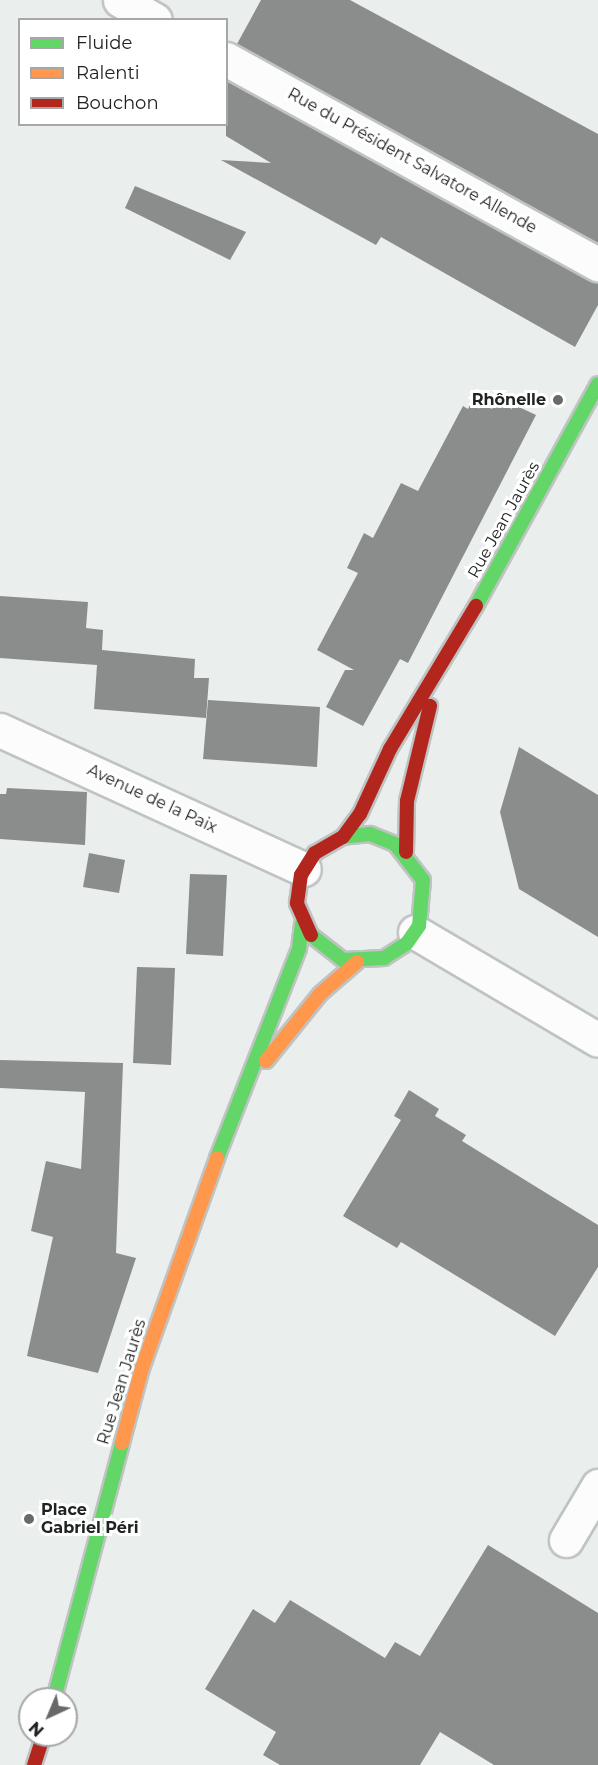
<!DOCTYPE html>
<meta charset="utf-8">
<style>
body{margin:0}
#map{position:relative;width:598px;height:1765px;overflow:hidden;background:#eaeeed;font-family:Montserrat,sans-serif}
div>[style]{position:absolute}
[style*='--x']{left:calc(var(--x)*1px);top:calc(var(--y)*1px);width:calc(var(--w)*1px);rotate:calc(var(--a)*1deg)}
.building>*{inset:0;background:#8a8d8c}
.roads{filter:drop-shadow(2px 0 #bfc3c2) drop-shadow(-2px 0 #bfc3c2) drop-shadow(0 2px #bfc3c2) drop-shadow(0 -2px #bfc3c2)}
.street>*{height:33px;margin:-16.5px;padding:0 16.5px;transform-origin:16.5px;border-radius:16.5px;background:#fcfcfc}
.fast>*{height:14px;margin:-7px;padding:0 7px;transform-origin:7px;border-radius:7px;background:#63d668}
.slow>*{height:14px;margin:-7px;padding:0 7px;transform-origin:7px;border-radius:7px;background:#ff974d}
.jam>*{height:14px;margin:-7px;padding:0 7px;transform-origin:7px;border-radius:7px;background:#b3261e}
.dots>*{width:16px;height:16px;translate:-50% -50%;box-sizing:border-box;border:3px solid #fff;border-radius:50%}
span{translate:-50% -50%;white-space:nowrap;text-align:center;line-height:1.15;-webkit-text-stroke:6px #fff;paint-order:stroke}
.street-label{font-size:16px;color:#202322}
.poi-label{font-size:16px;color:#202322;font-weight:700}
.right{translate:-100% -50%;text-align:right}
.left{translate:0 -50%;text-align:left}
.legend{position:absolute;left:18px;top:18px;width:210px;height:108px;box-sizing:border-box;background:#fff;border:2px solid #a6a7a7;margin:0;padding:8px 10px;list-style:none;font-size:18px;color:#202322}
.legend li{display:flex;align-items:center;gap:12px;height:30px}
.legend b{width:30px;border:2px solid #a6a7a7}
.north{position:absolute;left:18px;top:1687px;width:60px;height:60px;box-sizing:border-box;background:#fff;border:2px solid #a6a7a7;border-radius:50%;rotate:224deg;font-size:16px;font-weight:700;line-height:24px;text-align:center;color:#202322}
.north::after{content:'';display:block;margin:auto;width:21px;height:27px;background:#676a69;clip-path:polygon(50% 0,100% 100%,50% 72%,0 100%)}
</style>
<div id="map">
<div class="building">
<i style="clip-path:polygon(261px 0,350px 0,598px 134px,598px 243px,237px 44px)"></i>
<i style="clip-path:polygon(226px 81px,598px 283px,598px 305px,575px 347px,381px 237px,376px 245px,221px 160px,271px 163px,226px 136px)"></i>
<i style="clip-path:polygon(135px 186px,246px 232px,230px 260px,125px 208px)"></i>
<i style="clip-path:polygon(498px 397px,536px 415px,408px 663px,400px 659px,363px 726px,326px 707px,345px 670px,354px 670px,317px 650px,358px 573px,347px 568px,364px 533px,373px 538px,401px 483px,418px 491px,463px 406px,468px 409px,473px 399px,492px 409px)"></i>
<i style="clip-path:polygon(0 596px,88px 602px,86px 628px,103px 630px,102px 650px,195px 659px,194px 678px,209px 678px,206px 718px,94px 709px,97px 665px,0 658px)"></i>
<i style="clip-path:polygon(208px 700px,320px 707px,317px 767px,203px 759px)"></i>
<i style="clip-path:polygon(519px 747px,598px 795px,598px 937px,519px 889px,500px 812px)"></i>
<i style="clip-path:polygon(7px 788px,87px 792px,85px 845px,0 839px,0 794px,6px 794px)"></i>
<i style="clip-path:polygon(89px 853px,125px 860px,119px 893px,83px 887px)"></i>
<i style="clip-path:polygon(190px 874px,227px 875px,223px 956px,186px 954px)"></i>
<i style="clip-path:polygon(137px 967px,175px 968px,171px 1065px,133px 1063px)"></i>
<i style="clip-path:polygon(0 1060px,123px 1063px,116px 1253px,136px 1258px,98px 1373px,27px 1356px,53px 1237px,31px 1231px,46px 1161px,81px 1169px,85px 1092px,0 1088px)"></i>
<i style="clip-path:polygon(409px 1090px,439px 1109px,435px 1116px,466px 1135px,462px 1141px,598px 1225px,598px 1267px,555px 1336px,401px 1242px,397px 1248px,343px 1216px,401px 1120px,394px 1116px)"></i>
<i style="clip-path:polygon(488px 1545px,598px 1613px,598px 1765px,494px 1765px,440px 1732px,420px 1765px,280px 1765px,263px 1755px,276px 1732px,205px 1689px,253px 1609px,275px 1623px,290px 1600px,385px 1658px,395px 1642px,420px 1656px)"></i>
</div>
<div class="roads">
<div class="street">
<i style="--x:120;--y:0;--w:40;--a:29.7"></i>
<i style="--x:226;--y:59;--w:425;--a:28.9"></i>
<i style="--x:0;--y:730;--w:334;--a:24.6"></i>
<i style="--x:415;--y:932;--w:212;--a:30.5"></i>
<i style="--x:566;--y:1540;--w:63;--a:-59.3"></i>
</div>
<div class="fast">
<i style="--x:476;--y:606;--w:253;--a:-61.2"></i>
<i style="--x:311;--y:935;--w:41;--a:38"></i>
<i style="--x:343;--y:960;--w:41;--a:-2.8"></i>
<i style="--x:384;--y:958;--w:27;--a:-33"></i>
<i style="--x:407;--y:943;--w:21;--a:-55"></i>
<i style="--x:419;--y:926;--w:46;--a:-85"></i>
<i style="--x:423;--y:880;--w:46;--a:-127.9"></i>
<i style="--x:395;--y:844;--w:27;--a:-158"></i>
<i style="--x:370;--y:834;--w:27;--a:174"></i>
<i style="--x:217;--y:1158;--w:225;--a:-68.6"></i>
<i style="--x:299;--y:949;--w:25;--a:-83"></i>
<i style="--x:54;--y:1699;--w:265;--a:-75.1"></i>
</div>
<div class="slow">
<i style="--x:266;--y:1061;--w:86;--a:-51.1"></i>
<i style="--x:320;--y:994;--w:49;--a:-40.9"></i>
<i style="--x:122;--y:1443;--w:78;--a:-75.1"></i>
<i style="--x:142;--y:1368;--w:223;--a:-70.3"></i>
</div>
<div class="jam">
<i style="--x:406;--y:852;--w:51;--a:-88.9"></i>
<i style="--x:407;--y:801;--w:98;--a:-76.4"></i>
<i style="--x:311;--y:935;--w:35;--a:-114"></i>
<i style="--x:297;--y:903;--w:28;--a:-82"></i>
<i style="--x:301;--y:875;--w:26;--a:-58"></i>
<i style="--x:315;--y:853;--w:32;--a:-30"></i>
<i style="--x:343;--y:837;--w:29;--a:-54"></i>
<i style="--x:360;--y:814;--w:72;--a:-65.2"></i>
<i style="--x:390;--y:749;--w:167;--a:-59"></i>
<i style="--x:34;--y:1765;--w:32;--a:-72"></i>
</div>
</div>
<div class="dots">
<i style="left:558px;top:400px;background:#676a69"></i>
<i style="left:29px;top:1519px;background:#676a69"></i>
</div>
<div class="street-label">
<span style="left:412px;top:161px;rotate:29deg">Rue du Président Salvatore Allende</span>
<span style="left:504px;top:520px;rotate:-61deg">Rue Jean Jaurès</span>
<span style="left:152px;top:799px;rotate:25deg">Avenue de la Paix</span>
<span style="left:122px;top:1382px;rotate:-73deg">Rue Jean Jaurès</span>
</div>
<div class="poi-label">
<span class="right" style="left:546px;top:400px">Rhônelle</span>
<span class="left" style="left:41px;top:1519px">Place<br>Gabriel Péri</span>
</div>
<ul class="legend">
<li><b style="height:8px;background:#63d668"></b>Fluide</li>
<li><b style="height:8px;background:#ff974d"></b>Ralenti</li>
<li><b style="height:8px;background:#b3261e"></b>Bouchon</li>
</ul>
<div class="north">N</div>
</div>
